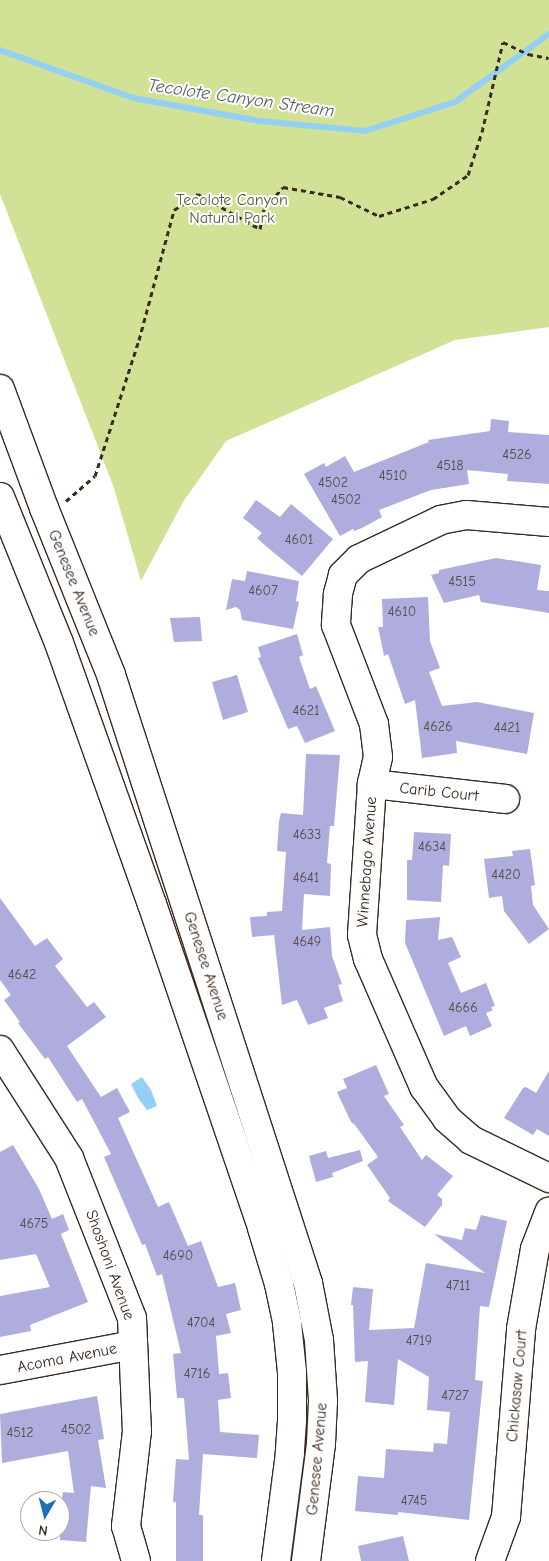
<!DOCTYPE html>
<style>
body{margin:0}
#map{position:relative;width:549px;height:1561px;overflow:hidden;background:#fff;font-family:"Comic Neue",sans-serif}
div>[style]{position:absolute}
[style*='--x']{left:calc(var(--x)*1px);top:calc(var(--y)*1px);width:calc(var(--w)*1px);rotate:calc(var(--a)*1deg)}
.green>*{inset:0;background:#d1e195}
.water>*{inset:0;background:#94cff4}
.stream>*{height:6px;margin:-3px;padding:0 3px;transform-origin:3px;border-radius:3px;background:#94cff4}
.building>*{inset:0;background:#aeadde}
.path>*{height:3px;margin-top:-1.5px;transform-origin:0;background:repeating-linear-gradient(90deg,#3b2a1e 0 5px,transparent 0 9px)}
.roads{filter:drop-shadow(1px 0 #3b2a1e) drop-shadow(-1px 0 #3b2a1e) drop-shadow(0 1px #3b2a1e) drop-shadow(0 -1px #3b2a1e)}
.minor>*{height:28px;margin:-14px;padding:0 14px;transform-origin:14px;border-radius:14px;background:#fff}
.major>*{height:28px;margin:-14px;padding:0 14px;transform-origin:14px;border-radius:14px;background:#fff}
span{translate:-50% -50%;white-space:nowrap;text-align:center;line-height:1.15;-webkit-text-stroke:4px #fff;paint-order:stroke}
.number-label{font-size:14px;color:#584b4e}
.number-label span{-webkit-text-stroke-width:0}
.park-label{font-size:16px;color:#60583c}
.street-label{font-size:16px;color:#3b2a1e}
.water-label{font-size:18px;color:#565c5e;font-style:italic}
.north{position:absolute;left:20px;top:1491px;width:50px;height:50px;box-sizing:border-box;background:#fff;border:1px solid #b1aaa5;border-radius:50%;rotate:188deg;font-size:14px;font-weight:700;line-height:20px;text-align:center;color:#3b2a1e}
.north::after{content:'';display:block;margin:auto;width:18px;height:22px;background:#1f6fb2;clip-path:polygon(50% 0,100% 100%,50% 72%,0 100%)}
</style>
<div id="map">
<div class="green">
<i style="clip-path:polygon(0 0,549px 0,549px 327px,455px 340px,226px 441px,183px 502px,141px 581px,114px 488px,0 194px)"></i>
</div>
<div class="water">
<i style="clip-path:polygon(142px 1077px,151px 1090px,157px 1106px,147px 1110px,138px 1098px,131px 1084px)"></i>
</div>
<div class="stream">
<i style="--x:0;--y:50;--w:141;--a:19.8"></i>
<i style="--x:133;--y:98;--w:129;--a:10.3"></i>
<i style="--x:260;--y:121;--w:105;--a:5.4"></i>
<i style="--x:365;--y:131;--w:95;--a:-17.9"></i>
<i style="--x:455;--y:102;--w:116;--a:-35.9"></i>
</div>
<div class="building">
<i style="clip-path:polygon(491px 419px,509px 421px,508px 432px,549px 435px,549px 484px,507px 481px,508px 474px,467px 470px,469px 484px,431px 490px,379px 510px,382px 517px,362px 528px,354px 531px,353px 529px,340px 536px,304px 474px,324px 463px,326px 467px,345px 456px,354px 472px,429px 442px,428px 440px,490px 431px)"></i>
<i style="clip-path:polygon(256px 500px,280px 517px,291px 504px,333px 539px,302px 576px,267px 547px,257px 538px,262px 533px,243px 518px)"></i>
<i style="clip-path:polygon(496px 558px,541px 565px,537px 590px,549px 591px,549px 613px,481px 602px,479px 595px,444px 603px,431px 575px,439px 573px,439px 570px)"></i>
<i style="clip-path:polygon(247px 571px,299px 581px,296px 601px,299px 602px,293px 629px,242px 620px,240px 610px,236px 607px,226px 610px,232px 579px,245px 581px)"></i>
<i style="clip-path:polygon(428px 597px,430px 641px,440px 668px,429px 672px,442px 706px,477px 702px,534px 713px,527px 754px,456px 741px,457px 753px,422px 758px,415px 700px,405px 704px,388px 654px,384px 656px,378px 627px,383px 627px,382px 599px)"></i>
<i style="clip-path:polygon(200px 617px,202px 641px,174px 642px,170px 618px)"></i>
<i style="clip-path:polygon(297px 634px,303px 655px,299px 657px,310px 689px,316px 686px,335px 731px,305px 743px,297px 726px,288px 729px,258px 658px,261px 657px,258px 647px)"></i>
<i style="clip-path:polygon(237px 675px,248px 712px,223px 720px,212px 682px)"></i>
<i style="clip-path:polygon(306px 754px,340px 755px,334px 826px,330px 826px,327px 863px,331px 864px,330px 896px,304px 894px,302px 930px,330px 927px,332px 956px,342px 984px,338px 985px,343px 1001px,324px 1008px,328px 1018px,308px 1025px,297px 1000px,282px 1005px,274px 935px,252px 937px,250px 917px,267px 916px,267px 912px,282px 911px,286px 852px,277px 851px,279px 821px,281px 813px,303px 815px)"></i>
<i style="clip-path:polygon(414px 832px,451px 834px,449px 866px,443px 865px,441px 902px,407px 900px,407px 860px,412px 860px)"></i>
<i style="clip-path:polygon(530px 849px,535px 885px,531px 886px,533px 905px,549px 929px,529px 944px,504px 911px,502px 896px,489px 898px,484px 859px,513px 856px,512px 851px)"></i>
<i style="clip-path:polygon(0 898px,35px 946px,47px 938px,63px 959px,55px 966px,87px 1007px,94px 1002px,106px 1017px,67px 1046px,101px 1097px,117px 1088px,130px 1112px,118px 1118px,158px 1207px,169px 1202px,188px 1246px,201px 1241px,218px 1287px,235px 1283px,241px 1310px,226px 1314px,231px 1333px,216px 1336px,219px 1374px,228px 1373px,231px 1398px,218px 1400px,220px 1432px,259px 1435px,257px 1458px,203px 1454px,199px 1515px,203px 1515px,203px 1561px,176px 1561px,176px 1502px,173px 1502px,176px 1459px,189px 1460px,184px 1398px,177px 1398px,173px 1354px,181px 1353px,162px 1274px,157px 1276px,145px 1244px,142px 1245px,104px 1157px,111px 1154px,82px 1099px,77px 1102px,48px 1057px,45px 1059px,18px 1023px,20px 1022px,4px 1000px,11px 995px,0 980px)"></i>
<i style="clip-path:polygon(440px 917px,438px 940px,452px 937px,461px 957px,448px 963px,461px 993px,486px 983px,495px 1006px,491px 1007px,493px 1010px,486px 1013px,492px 1026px,470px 1036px,466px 1026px,444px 1036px,405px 943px,406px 920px)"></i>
<i style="clip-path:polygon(376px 1065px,389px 1094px,384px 1096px,404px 1125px,400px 1127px,422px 1160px,426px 1155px,453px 1176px,437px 1195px,442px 1199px,442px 1205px,425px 1227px,388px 1201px,390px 1198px,367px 1165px,378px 1157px,355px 1125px,351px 1122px,337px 1092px,347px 1088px,343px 1079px)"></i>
<i style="clip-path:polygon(549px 1071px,549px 1136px,537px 1129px,533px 1135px,504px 1118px,523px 1088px,526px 1087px,536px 1093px)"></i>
<i style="clip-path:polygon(13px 1145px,39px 1189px,52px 1219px,63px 1214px,69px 1230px,61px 1234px,88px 1302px,30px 1325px,31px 1331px,0 1337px,0 1296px,50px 1287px,36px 1254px,0 1260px,0 1152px)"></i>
<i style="clip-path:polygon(360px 1150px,363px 1161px,332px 1173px,333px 1177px,316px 1182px,309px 1156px,326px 1151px,328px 1158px)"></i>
<i style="clip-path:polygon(481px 1215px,507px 1221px,489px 1307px,480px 1306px,475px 1380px,483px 1381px,469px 1520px,398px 1512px,398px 1515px,355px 1511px,358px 1476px,384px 1478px,386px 1449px,433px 1452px,434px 1443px,447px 1444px,450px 1412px,427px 1410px,429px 1377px,398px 1359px,394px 1405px,365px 1402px,368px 1361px,355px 1362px,353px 1305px,351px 1305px,353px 1287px,373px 1289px,369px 1330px,414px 1328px,426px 1263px,485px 1273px,434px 1234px,462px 1240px,465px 1228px,476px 1230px)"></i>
<i style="clip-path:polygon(97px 1396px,104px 1439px,98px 1440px,106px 1488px,91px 1486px,86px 1542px,60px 1540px,60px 1513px,63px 1492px,74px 1493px,68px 1451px,2px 1463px,0 1414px)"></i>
<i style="clip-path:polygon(403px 1536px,409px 1561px,361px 1561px,358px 1546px)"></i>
</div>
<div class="path">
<i style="--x:66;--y:501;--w:38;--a:-41"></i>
<i style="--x:95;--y:476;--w:143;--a:-72.1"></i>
<i style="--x:139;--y:340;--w:135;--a:-74.9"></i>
<i style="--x:174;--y:210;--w:29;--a:-34"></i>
<i style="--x:198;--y:194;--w:71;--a:29.4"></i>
<i style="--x:260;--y:229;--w:20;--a:-79"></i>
<i style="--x:264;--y:209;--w:29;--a:-49"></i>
<i style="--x:283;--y:187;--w:58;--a:10"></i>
<i style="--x:340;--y:197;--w:43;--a:26"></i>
<i style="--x:379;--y:216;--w:57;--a:-17.5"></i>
<i style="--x:433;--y:199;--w:42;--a:-34.4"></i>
<i style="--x:468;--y:175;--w:45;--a:-72"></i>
<i style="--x:482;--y:132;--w:92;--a:-76.9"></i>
<i style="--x:503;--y:42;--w:28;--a:26"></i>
<i style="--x:528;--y:54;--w:21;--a:11"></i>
</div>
<div class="roads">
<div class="minor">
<i style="--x:549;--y:522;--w:83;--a:-175.2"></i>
<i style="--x:466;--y:515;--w:25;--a:169"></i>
<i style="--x:441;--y:520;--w:91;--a:154.6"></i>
<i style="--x:359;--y:559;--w:23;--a:135"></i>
<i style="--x:343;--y:575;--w:20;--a:105"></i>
<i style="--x:338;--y:594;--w:31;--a:94"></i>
<i style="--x:336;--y:625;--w:106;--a:69"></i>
<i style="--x:374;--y:724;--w:33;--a:83"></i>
<i style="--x:378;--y:757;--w:28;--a:103"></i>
<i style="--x:372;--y:784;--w:151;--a:93.8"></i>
<i style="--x:362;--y:935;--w:25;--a:76"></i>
<i style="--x:368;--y:959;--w:140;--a:66.4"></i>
<i style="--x:424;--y:1087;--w:39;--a:54"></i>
<i style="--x:447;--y:1119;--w:32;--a:41"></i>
<i style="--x:471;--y:1140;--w:87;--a:26"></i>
<i style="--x:372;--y:784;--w:134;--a:6.4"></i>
<i style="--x:0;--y:1050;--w:128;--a:57.4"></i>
<i style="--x:69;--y:1158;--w:172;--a:68.5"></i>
<i style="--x:132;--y:1318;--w:113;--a:87.5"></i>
<i style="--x:137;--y:1431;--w:96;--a:96.6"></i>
<i style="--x:126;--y:1526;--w:36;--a:74"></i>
<i style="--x:0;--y:1370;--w:135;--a:-10.6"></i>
<i style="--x:490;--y:1561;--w:47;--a:-70"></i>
<i style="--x:506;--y:1517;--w:189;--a:-85.4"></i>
<i style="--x:521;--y:1329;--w:81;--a:-80.1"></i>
<i style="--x:535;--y:1249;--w:40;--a:-69"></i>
</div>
<div class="major">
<i style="--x:0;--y:389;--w:127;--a:69.7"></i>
<i style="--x:44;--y:508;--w:180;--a:68.1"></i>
<i style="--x:111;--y:675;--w:639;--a:72.05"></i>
<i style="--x:308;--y:1283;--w:58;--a:79.1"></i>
<i style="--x:319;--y:1340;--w:61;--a:86.2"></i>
<i style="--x:323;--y:1401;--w:43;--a:92.7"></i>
<i style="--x:321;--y:1444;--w:118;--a:97.3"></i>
<i style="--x:0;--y:497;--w:157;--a:68"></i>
<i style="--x:59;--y:643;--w:277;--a:70.4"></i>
<i style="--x:152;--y:904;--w:342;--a:71.2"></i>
<i style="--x:262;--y:1228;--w:59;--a:73.1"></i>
<i style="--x:279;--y:1284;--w:40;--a:78"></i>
<i style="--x:287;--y:1323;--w:49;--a:84.2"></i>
<i style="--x:292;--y:1372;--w:49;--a:90"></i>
<i style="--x:292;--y:1421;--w:32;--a:94"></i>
<i style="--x:290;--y:1453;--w:109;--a:97.4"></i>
</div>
</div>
<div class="number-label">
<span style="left:517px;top:455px">4526</span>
<span style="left:450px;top:466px">4518</span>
<span style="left:393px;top:476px">4510</span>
<span style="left:333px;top:483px">4502</span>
<span style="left:346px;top:500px">4502</span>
<span style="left:299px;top:540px">4601</span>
<span style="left:462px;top:582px">4515</span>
<span style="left:263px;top:591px">4607</span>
<span style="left:402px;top:612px">4610</span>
<span style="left:306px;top:711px">4621</span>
<span style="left:438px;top:727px">4626</span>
<span style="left:507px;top:728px">4421</span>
<span style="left:307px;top:835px">4633</span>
<span style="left:432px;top:847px">4634</span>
<span style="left:506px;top:875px">4420</span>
<span style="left:306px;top:878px">4641</span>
<span style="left:307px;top:942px">4649</span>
<span style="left:22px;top:975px">4642</span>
<span style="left:463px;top:1008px">4666</span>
<span style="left:34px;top:1224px">4675</span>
<span style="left:178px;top:1256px">4690</span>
<span style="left:458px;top:1286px">4711</span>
<span style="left:201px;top:1323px">4704</span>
<span style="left:419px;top:1341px">4719</span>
<span style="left:197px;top:1374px">4716</span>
<span style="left:455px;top:1396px">4727</span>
<span style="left:76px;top:1430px">4502</span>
<span style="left:20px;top:1433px">4512</span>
<span style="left:414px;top:1501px">4745</span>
</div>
<div class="park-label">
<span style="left:232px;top:209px">Tecolote Canyon<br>Natural Park</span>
</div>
<div class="street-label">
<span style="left:74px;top:583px;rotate:68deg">Genesee Avenue</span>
<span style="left:439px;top:792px;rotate:6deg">Carib Court</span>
<span style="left:367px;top:862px;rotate:-86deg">Winnebago Avenue</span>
<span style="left:206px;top:966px;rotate:72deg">Genesee Avenue</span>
<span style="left:110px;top:1265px;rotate:70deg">Shoshoni Avenue</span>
<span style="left:67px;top:1358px;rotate:-11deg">Acoma Avenue</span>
<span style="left:517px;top:1386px;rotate:-85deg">Chickasaw Court</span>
<span style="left:317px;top:1459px;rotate:-85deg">Genesee Avenue</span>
</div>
<div class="water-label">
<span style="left:241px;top:99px;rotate:8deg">Tecolote Canyon Stream</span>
</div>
<div class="north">N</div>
</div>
